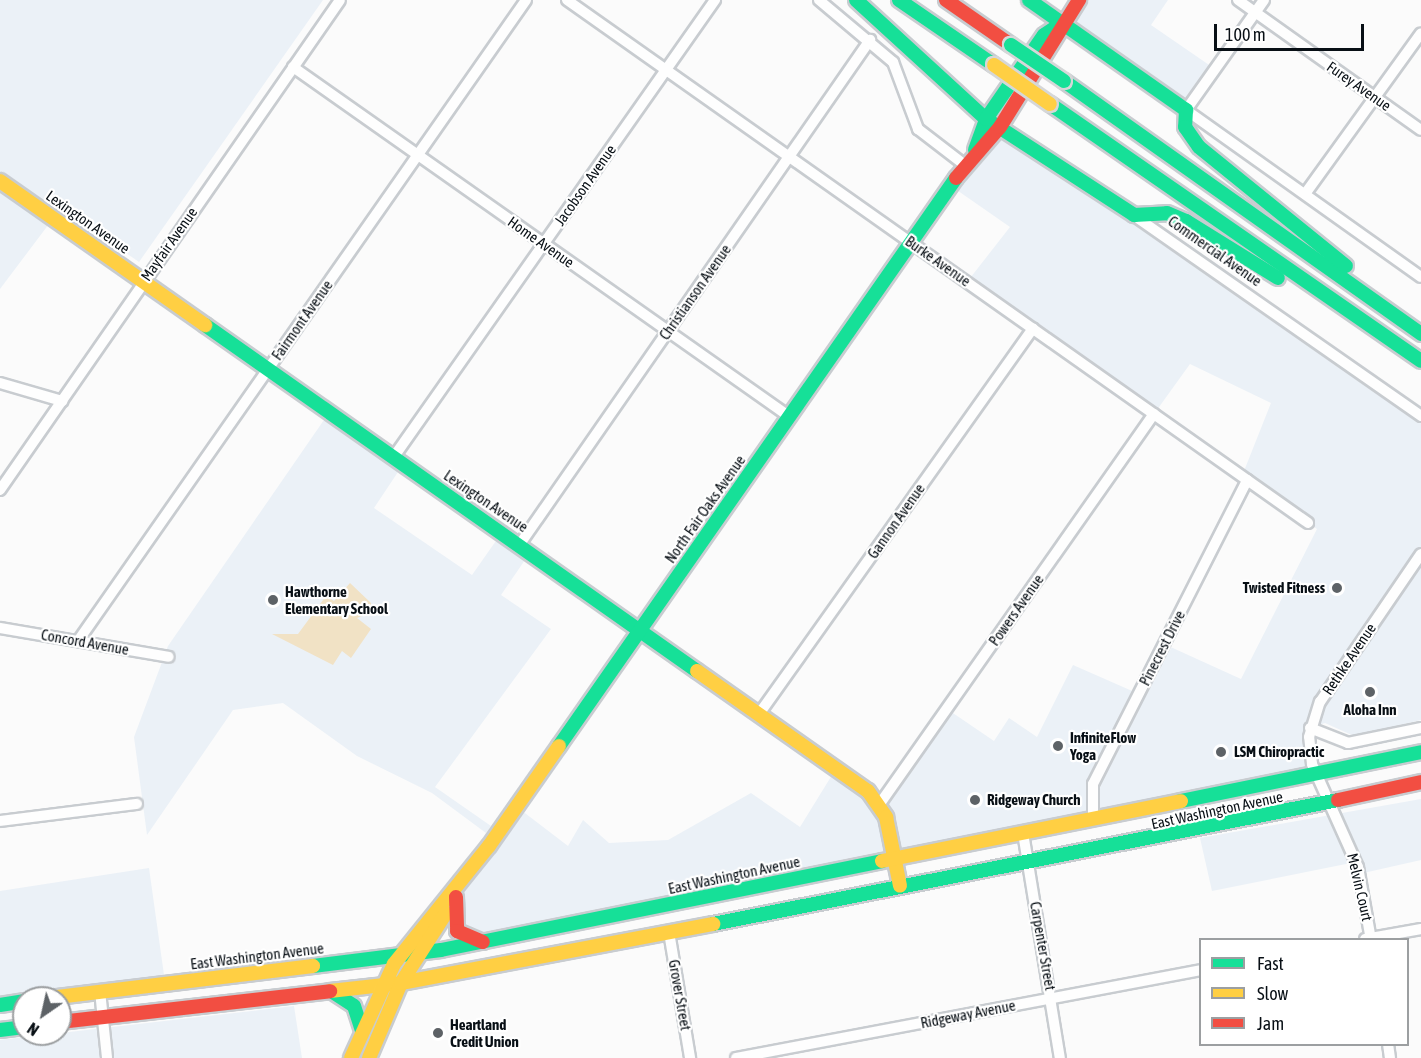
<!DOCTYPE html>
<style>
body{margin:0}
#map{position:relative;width:1421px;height:1058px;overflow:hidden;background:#fbfbfb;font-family:"Asap Condensed",sans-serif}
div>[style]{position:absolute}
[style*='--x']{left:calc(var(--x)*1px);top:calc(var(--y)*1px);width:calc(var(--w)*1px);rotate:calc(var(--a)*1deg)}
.built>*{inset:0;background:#ebf1f7}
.green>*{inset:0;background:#f1e2c5}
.roads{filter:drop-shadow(2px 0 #c8ccd0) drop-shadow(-2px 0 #c8ccd0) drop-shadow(0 2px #c8ccd0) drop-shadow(0 -2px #c8ccd0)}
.street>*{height:10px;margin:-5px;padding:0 5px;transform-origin:5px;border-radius:5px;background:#fefefe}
.fast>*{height:14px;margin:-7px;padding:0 7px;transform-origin:7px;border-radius:7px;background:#16e098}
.slow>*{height:14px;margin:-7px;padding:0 7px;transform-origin:7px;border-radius:7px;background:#ffcf43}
.jam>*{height:14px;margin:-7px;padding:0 7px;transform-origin:7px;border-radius:7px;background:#f24e42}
.bridges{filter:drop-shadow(2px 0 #d6d7d8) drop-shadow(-2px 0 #d6d7d8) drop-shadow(0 2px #d6d7d8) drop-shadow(0 -2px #d6d7d8)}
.fast-bridge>*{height:14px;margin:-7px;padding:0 7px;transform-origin:7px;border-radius:7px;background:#16e098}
.slow-bridge>*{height:14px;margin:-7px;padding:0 7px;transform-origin:7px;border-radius:7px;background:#ffcf43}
.dots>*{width:16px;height:16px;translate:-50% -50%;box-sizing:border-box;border:3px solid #fff;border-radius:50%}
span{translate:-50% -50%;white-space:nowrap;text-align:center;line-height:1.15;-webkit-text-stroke:4.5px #fff;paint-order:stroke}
.street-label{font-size:15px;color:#080f15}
.poi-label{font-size:15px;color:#080f15;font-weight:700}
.right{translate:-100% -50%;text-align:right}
.left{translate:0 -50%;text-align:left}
.legend{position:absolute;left:1199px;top:938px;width:210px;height:108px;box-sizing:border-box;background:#fff;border:2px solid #9c9fa1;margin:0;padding:8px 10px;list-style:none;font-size:18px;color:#080f15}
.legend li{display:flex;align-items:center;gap:12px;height:30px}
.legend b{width:30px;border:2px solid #9c9fa1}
.north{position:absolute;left:12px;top:986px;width:60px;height:60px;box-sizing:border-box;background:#fff;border:2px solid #9c9fa1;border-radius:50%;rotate:214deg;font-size:16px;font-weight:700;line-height:24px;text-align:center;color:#080f15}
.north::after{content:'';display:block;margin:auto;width:21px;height:27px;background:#5d6266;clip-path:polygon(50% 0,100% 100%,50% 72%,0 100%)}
.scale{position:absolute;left:1214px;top:24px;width:150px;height:27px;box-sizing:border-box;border:3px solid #080f15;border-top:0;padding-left:8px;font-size:18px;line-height:21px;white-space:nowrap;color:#080f15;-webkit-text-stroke:4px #fff;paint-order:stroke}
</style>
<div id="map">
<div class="built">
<i style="clip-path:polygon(0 0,323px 0,139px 262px,61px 208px,0 289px)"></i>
<i style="clip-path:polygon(1079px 0,1168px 0,1151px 25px,1215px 69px,1186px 110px,1062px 23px)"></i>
<i style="clip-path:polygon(1000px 127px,1421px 416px,1421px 720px,1354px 736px,1325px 723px,1310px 728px,1317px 775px,483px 942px,455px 927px,456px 897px,517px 807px,568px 846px,583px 820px,609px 843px,668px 840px,751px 793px,800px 827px,837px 767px,879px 805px,947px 709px,994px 741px,1009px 718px,1037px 737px,1073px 665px,1139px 694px,1164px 644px,1241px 679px,1317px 529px,1242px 476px,1271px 403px,1190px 364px,1154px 414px,967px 282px,1010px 227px,951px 186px)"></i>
<i style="clip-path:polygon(326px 417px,400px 469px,374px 508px,472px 575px,498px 538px,527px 557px,501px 595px,551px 629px,435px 787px,491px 826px,486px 833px,432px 793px,357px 756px,283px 703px,233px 710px,147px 835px,134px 737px,168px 646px)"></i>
<i style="clip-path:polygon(1421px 799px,1421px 860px,1359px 874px,1356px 862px,1212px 891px,1200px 838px)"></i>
<i style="clip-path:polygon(149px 868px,164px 975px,0 996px,0 891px)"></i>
<i style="clip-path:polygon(294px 1006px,302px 1058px,0 1058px,0 1040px)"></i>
</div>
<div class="green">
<i style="clip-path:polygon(350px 583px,371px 603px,372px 612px,357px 618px,371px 629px,351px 658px,342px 651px,333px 665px,272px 634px,298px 634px,326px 596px,334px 601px)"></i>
</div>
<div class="roads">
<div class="street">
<i style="--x:567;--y:0;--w:907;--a:35.21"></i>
<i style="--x:819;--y:0;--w:97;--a:40"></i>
<i style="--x:893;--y:62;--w:72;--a:69.5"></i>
<i style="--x:918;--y:129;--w:59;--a:37.5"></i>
<i style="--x:1238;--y:0;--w:224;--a:35.4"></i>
<i style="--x:1264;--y:0;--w:135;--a:125.3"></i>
<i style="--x:1186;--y:110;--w:288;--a:35.4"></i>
<i style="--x:293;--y:67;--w:608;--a:35.15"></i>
<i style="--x:1305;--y:194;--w:198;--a:-54.2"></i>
<i style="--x:1136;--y:217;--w:348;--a:34.9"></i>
<i style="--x:0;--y:383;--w:65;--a:16.2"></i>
<i style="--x:393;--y:458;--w:560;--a:-54.89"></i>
<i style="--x:0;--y:490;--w:596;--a:-55.24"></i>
<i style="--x:520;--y:544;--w:614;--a:-55.22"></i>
<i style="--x:0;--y:628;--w:171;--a:9.7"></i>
<i style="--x:78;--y:641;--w:782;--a:-55.05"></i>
<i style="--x:759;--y:714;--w:473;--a:-54.6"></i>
<i style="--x:1310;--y:728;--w:41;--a:21.5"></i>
<i style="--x:1348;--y:743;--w:75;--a:-11.6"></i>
<i style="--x:879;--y:805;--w:478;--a:-54.9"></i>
<i style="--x:1093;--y:820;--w:36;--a:-90"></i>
<i style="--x:1093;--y:784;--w:341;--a:-63.1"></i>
<i style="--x:0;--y:821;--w:138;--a:-7.1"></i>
<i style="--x:1023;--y:833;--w:228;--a:80.7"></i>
<i style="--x:669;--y:932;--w:128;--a:80.5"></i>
<i style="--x:1365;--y:939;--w:57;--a:-10.1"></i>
<i style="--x:1371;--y:940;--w:74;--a:-100.1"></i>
<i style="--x:1358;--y:867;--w:113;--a:-114.1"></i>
<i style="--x:1312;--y:764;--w:27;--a:-96"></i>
<i style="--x:1309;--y:737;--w:37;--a:-73"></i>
<i style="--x:1320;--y:702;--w:179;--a:-55.7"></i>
<i style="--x:100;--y:991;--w:67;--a:84"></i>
<i style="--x:1388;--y:1044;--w:14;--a:82"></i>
<i style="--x:736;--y:1058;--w:472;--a:-10.7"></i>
</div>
<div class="fast">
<i style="--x:856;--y:0;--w:176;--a:42.5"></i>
<i style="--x:899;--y:0;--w:115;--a:34.4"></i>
<i style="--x:1029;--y:0;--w:192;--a:35"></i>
<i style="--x:1064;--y:81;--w:438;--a:35.3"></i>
<i style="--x:1050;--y:104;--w:451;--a:34.7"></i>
<i style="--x:1186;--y:110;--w:17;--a:93"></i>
<i style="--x:1185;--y:127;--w:24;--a:55"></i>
<i style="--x:1199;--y:147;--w:189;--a:39"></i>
<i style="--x:991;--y:122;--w:171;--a:33"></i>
<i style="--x:975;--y:150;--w:33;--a:-70"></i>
<i style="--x:986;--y:119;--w:102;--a:-55.4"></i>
<i style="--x:1044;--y:35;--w:22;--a:-34"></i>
<i style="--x:1134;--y:215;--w:33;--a:-3"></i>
<i style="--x:1167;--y:213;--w:21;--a:23"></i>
<i style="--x:1186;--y:221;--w:108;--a:31.8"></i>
<i style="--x:205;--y:325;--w:601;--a:35.12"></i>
<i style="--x:559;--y:746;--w:693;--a:-55.05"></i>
<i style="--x:1181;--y:801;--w:245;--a:-11.5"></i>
<i style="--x:713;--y:924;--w:637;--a:-11.22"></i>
<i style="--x:313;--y:966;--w:129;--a:-7.1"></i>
<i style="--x:441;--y:950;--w:450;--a:-11.4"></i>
<i style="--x:331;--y:991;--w:27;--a:33"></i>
<i style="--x:354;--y:1006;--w:26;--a:72"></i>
<i style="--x:0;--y:1005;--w:24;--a:-9"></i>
<i style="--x:0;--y:1030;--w:24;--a:-7"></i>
</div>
<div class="slow">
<i style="--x:0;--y:181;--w:251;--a:35.1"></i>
<i style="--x:697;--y:671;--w:209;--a:35.1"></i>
<i style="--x:868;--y:791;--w:32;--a:55"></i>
<i style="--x:886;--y:817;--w:70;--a:78.5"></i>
<i style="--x:882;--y:861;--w:305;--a:-11.3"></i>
<i style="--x:330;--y:991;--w:71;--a:-6.4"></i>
<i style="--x:401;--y:983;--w:318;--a:-10.7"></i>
<i style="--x:49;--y:998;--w:266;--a:-6.9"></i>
<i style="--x:351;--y:1058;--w:103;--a:-65.4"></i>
<i style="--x:394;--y:964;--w:151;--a:-51.2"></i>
<i style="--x:489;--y:846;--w:122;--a:-55"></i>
<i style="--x:369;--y:1058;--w:82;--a:-66.9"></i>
<i style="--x:401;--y:983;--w:83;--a:-57.3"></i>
</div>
<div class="jam">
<i style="--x:946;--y:0;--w:79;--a:34.7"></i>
<i style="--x:956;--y:178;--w:67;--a:-49.2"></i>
<i style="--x:1000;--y:127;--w:150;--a:-58.1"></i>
<i style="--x:1338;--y:800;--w:85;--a:-12.2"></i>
<i style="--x:456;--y:897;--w:34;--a:88"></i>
<i style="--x:457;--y:931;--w:28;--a:23"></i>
<i style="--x:60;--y:1022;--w:272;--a:-6.5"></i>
</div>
</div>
<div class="bridges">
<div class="fast-bridge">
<i style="--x:1011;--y:45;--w:64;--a:34.2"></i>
</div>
<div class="slow-bridge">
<i style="--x:994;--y:65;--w:68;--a:34.9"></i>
</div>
</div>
<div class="dots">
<i style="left:1337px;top:588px;background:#5d6266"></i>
<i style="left:273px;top:600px;background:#5d6266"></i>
<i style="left:1370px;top:692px;background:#5d6266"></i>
<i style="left:1058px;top:746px;background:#5d6266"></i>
<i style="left:1221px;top:752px;background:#5d6266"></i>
<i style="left:975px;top:800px;background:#5d6266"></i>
<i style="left:438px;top:1033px;background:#5d6266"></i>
</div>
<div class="street-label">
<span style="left:1359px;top:86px;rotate:35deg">Furey Avenue</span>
<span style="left:585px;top:185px;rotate:-55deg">Jacobson Avenue</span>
<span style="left:88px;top:222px;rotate:35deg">Lexington Avenue</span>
<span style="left:541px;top:242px;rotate:35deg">Home Avenue</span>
<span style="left:169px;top:244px;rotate:-55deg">Mayfair Avenue</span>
<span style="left:1215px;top:251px;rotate:35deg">Commercial Avenue</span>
<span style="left:938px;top:261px;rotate:35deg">Burke Avenue</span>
<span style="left:695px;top:292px;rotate:-55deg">Christianson Avenue</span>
<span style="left:302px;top:320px;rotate:-55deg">Fairmont Avenue</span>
<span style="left:486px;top:501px;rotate:34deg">Lexington Avenue</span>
<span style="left:705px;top:509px;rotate:-55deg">North Fair Oaks Avenue</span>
<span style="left:896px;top:521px;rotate:-55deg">Gannon Avenue</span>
<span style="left:1016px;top:610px;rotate:-55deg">Powers Avenue</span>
<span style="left:85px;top:642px;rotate:10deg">Concord Avenue</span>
<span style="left:1162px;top:648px;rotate:-63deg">Pinecrest Drive</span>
<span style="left:1349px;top:659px;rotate:-56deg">Rethke Avenue</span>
<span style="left:1217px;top:810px;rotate:-12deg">East Washington Avenue</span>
<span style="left:734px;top:875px;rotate:-12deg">East Washington Avenue</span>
<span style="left:1360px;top:887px;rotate:77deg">Melvin Court</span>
<span style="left:1043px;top:946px;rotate:80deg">Carpenter Street</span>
<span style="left:257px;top:956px;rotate:-7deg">East Washington Avenue</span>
<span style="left:680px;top:995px;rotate:80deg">Grover Street</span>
<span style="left:968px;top:1014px;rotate:-11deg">Ridgeway Avenue</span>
</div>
<div class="poi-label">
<span class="right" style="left:1325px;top:588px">Twisted Fitness</span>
<span class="left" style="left:285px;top:600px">Hawthorne<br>Elementary School</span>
<span style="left:1370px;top:710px">Aloha Inn</span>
<span class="left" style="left:1070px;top:746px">InfiniteFlow<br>Yoga</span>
<span class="left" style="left:1234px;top:752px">LSM Chiropractic</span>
<span class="left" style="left:987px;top:800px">Ridgeway Church</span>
<span class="left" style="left:450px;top:1033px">Heartland<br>Credit Union</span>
</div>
<ul class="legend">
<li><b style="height:8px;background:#16e098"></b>Fast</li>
<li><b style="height:8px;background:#ffcf43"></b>Slow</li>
<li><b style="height:8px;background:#f24e42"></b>Jam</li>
</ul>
<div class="north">N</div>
<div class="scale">100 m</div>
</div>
